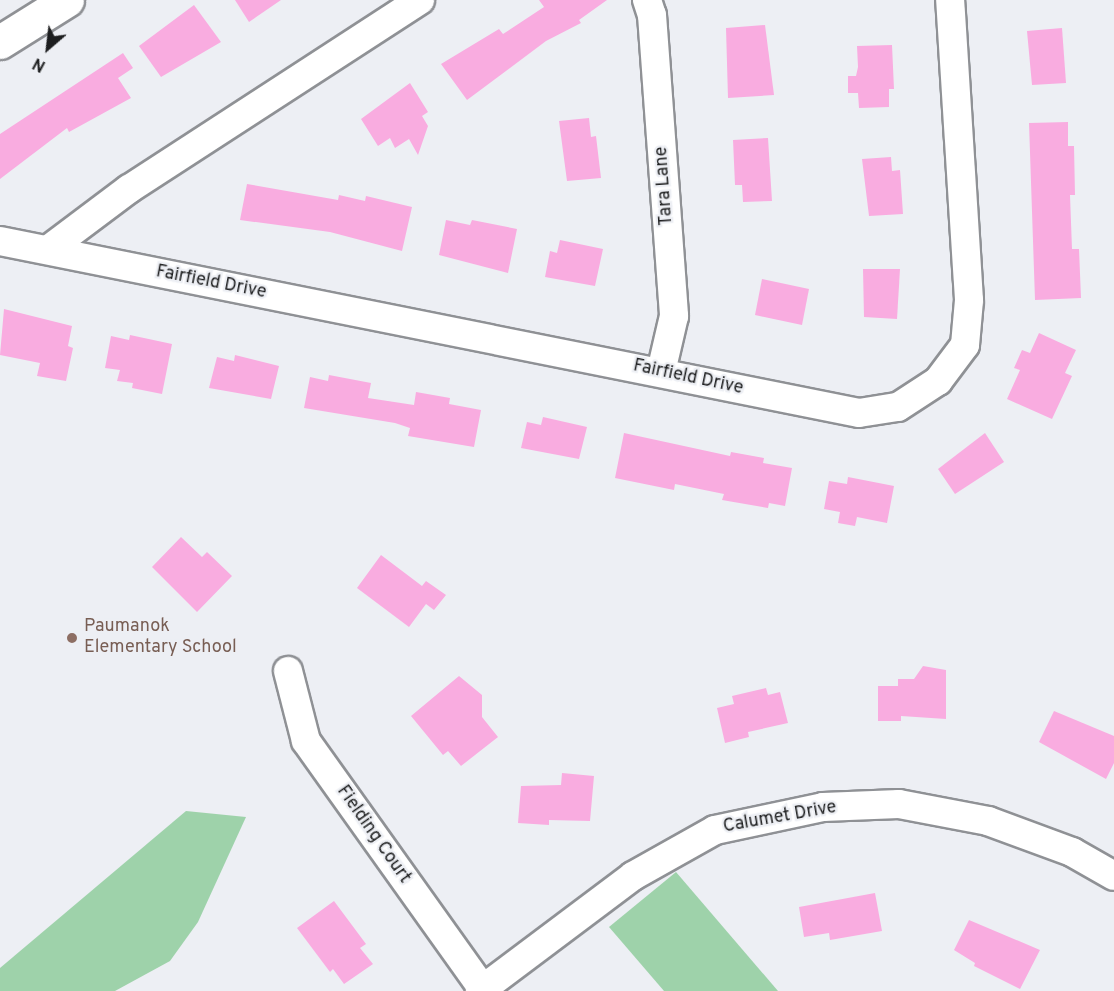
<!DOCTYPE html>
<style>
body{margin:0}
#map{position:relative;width:1114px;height:991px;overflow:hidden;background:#edeff4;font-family:Overpass,sans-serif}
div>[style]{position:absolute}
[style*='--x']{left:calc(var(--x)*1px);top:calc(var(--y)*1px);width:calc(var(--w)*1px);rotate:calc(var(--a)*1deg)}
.green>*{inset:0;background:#9ed2aa}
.building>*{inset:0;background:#f9ace0}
.roads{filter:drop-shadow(2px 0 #8f9195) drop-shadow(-2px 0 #8f9195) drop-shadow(0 2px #8f9195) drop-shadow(0 -2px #8f9195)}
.minor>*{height:28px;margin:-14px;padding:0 14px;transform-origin:14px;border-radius:14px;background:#fff}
.major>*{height:33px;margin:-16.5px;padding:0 16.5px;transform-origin:16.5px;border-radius:16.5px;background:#fff}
.dots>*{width:16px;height:16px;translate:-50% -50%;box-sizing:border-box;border:3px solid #edeff4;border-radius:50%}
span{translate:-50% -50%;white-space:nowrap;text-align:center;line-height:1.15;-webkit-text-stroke:4.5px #edeff4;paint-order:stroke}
.street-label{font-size:18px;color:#1d1e1f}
.education-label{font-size:18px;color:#785e54}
.left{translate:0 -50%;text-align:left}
.north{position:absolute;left:18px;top:18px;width:60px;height:60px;-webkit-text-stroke:4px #edeff4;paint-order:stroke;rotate:208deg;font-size:16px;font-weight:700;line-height:24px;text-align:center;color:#1d1e1f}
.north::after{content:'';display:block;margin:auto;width:21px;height:27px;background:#1d1e1f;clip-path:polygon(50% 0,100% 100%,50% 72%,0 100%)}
</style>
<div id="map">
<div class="green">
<i style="clip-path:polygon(186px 811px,246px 817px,198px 922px,170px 961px,115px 991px,0 991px,0 968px)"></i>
<i style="clip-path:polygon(676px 872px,778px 991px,664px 991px,609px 927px)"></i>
</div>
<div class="building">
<i style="clip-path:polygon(235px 0,281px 0,249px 22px)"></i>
<i style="clip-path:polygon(539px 0,607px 0,579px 20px,581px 23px,546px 41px,467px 100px,441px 64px,499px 29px,503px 34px,544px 7px)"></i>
<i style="clip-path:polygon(194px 5px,221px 42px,161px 77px,139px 46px)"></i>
<i style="clip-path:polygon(765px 25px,774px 95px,728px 98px,726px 28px)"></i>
<i style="clip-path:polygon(1062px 28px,1066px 83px,1032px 85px,1027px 31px)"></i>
<i style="clip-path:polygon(892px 45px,894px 89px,889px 89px,889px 107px,859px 108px,858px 93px,848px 93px,848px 76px,856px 76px,858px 67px,857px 46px)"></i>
<i style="clip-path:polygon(123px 53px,133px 68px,118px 78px,131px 98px,69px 132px,67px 128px,0 179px,0 134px)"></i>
<i style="clip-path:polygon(410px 83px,428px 112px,422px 116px,428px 126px,418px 155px,409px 139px,395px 148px,390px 138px,378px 146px,361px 119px)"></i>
<i style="clip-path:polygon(589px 118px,591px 137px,596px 136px,601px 178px,567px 181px,559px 121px)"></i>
<i style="clip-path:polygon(1068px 122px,1068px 146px,1074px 146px,1075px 195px,1070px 195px,1072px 249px,1079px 249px,1081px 298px,1035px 300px,1029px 123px)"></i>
<i style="clip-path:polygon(768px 138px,772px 201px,743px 202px,742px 185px,735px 185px,733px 140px)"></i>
<i style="clip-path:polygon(891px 157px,892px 171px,900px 170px,903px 214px,869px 216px,862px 159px)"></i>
<i style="clip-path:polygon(247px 184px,338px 200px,339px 195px,365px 201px,366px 196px,412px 207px,402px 251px,330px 232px,240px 220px)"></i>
<i style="clip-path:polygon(446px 220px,470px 225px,472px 220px,517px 229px,508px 273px,439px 255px)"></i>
<i style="clip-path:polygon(560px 240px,603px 249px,595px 286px,545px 277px,550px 251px,557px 253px)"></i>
<i style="clip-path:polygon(863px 269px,900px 269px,897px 319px,864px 317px)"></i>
<i style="clip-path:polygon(762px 279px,809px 289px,802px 325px,755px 315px)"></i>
<i style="clip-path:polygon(4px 309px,72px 326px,68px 346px,73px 348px,66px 381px,37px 376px,40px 363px,0 355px)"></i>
<i style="clip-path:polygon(1039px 333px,1076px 350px,1065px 373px,1072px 376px,1052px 419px,1007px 399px,1020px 370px,1014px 368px,1022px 350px,1030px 353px)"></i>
<i style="clip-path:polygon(130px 335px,172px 344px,162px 394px,132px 388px,133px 383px,117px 381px,120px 370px,105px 368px,111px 336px,129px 340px)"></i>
<i style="clip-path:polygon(235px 355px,279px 366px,271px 399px,209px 388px,217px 357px,234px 361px)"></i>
<i style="clip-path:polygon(329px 375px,371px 383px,368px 398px,414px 405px,416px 392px,450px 398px,449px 404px,481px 410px,474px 447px,408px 436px,410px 428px,395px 423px,304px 408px,310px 377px,328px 381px)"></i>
<i style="clip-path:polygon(543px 417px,587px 427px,579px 459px,521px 448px,527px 422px,541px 425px)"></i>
<i style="clip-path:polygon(624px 433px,730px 456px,731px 452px,764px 458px,763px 463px,792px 468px,785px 506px,769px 503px,768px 508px,722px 500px,724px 494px,675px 484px,674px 490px,615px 478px)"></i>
<i style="clip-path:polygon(985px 433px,1004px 462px,955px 494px,938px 469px)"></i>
<i style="clip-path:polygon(848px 477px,894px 486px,887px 523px,857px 517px,855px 526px,838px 523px,840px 512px,824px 509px,829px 481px,847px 484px)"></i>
<i style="clip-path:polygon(181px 537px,202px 557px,207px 552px,232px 576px,197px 612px,152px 567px)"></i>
<i style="clip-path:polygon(381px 555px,422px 586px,426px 581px,446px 595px,434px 610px,426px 604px,409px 627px,357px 588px)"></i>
<i style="clip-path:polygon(923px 666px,946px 670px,946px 719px,901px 716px,901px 721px,878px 721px,878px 686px,898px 686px,898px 679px,914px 679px)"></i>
<i style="clip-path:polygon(459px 676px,482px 695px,482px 717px,498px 737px,461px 766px,448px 751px,443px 755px,411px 716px)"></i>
<i style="clip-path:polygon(766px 688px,768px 695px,780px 692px,788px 723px,748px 732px,749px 737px,725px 743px,717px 708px,734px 704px,732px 696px)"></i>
<i style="clip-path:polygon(1054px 711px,1114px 736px,1114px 763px,1106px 779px,1039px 742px)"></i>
<i style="clip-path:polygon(562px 773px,594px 776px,590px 821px,549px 820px,549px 825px,518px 823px,521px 786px,561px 785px)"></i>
<i style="clip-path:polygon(875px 893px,882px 931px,830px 940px,829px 933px,804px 937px,799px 907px)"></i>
<i style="clip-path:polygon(334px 901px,366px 944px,360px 948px,373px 964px,344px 984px,333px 969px,330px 972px,297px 928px)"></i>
<i style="clip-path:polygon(969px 920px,1040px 950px,1020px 989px,974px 966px,975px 963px,954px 950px)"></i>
</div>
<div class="roads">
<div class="minor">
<i style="--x:647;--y:0;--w:16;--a:72"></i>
<i style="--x:652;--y:15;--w:302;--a:85.8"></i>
<i style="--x:674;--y:316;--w:57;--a:103.1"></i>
<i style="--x:0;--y:241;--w:876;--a:11.32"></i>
<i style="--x:859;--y:413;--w:39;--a:-9"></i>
<i style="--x:898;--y:407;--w:48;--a:-33"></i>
<i style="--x:938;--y:381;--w:45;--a:-53.1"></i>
<i style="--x:965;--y:345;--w:45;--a:-84.9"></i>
<i style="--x:969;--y:300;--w:301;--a:-93.6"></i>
<i style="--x:49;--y:249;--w:100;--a:-36.9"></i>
<i style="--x:129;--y:189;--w:347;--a:-33"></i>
<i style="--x:288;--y:671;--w:72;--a:75.6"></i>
<i style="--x:306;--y:741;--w:307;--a:54.5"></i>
<i style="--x:480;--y:991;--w:191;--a:-36.9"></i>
<i style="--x:633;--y:876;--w:94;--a:-29.3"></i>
<i style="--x:715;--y:830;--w:110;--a:-12"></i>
<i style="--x:823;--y:807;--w:76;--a:-2.3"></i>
<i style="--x:899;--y:804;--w:91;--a:10.8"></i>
<i style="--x:988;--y:821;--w:90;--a:20.3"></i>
<i style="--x:1072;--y:852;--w:48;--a:29.7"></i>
</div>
<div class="major">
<i style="--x:0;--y:42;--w:79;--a:-32.1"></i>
</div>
</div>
<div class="dots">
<i style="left:72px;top:638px;background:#8d6e63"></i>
</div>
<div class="street-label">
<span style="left:665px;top:186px;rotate:-94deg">Tara Lane</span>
<span style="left:211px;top:283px;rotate:11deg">Fairfield Drive</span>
<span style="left:688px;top:378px;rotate:12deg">Fairfield Drive</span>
<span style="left:780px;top:818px;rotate:-10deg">Calumet Drive</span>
<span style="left:373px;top:835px;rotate:55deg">Fielding Court</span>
</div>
<div class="education-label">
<span class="left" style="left:84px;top:638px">Paumanok<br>Elementary School</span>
</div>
<div class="north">N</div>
</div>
